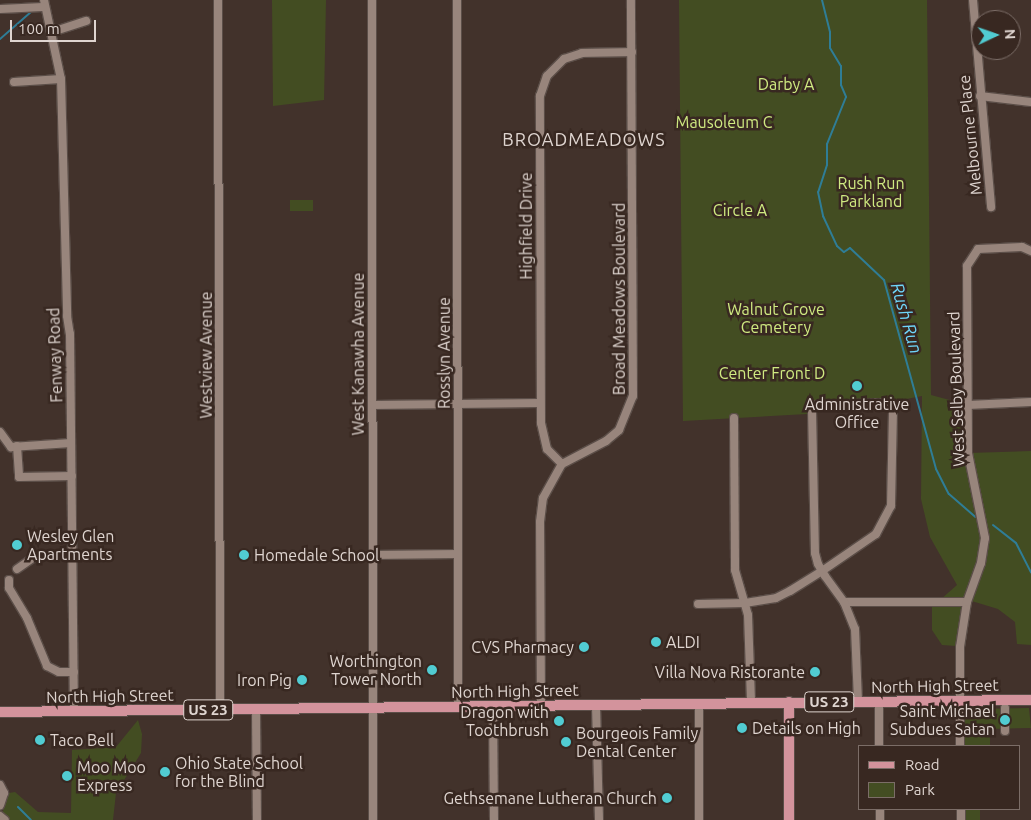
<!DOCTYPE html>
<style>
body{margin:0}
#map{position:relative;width:1031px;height:820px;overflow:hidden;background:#42322b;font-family:Ubuntu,sans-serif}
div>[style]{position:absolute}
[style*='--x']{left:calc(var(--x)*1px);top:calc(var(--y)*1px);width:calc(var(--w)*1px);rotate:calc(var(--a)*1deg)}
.green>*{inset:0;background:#434d22}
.stream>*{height:2px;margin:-1px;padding:0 1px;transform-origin:1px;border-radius:1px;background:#2f7d96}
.roads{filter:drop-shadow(1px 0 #5b4e48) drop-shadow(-1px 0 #5b4e48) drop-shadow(0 1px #5b4e48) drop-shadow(0 -1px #5b4e48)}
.minor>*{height:8px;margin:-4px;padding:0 4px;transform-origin:4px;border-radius:4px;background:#98857c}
.major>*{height:10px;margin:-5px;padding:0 5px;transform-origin:5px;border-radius:5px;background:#d3939c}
.dots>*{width:14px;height:14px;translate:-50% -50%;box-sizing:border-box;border:2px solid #382821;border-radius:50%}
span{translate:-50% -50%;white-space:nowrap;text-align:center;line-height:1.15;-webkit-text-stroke:5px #382821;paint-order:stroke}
.shield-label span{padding:1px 4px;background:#382821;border:1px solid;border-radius:4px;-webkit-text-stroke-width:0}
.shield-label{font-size:15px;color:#dfd5d0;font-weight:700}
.park-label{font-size:16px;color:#cfea81}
.street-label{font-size:16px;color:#dfd5d0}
.poi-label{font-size:16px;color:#dfd5d0}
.left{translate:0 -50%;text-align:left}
.right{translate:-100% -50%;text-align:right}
.neighbourhood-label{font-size:18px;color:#dfd5d0;letter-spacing:1px}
.water-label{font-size:18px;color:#6fd6fa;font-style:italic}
.legend{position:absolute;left:858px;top:745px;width:162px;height:65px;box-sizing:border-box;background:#382821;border:1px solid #7b6d67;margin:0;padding:6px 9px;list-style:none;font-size:15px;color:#dfd5d0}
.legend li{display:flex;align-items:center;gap:10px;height:25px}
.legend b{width:25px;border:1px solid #7b6d67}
.north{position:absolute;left:971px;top:10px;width:50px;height:50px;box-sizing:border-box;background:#382821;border:1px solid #7b6d67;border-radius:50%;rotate:87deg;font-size:14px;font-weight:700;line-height:20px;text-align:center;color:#dfd5d0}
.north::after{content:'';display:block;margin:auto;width:18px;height:22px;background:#51ccd2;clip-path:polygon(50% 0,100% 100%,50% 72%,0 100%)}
.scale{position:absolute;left:10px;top:20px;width:86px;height:22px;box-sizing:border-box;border:2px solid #dfd5d0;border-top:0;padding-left:6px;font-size:15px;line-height:18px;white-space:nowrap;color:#dfd5d0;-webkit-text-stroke:4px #382821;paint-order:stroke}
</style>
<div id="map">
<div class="green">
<i style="clip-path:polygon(272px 0,326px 0,324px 100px,273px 106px)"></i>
<i style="clip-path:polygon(679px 0,927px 0,931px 395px,968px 405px,968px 453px,1031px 451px,1031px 645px,1017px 644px,1015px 622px,998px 609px,965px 599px,956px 646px,942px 645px,932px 630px,932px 607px,957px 585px,930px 537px,921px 499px,922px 396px,896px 401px,890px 398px,814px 403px,808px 407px,807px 414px,683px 421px)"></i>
<i style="clip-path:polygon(290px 200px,313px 200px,313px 211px,290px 211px)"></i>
<i style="clip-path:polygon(1029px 708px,1031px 728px,990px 729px,990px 746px,963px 746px,963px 717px,970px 717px,970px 709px)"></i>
<i style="clip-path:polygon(138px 720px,142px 734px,141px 753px,116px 793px,113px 820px,0 820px,9px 793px,15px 792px,38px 812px,71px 813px,72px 750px,116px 747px)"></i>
<i style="clip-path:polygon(964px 809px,980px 809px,980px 820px,964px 820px)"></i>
</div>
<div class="stream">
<i style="--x:822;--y:0;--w:33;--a:76"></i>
<i style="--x:830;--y:32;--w:16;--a:90"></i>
<i style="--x:830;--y:48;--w:21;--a:59"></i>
<i style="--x:841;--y:66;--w:19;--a:90"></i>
<i style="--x:841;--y:85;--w:13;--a:67"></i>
<i style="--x:846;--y:97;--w:51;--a:112"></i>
<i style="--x:827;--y:144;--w:21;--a:90"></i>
<i style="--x:827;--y:165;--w:28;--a:108"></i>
<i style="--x:818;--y:192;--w:25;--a:78"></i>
<i style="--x:823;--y:216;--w:33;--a:65"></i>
<i style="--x:837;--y:246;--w:9;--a:41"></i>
<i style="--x:844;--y:252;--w:7;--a:-34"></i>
<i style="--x:850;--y:248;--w:47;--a:43.3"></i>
<i style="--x:884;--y:280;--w:196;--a:74.6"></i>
<i style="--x:936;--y:469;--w:28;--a:63"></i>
<i style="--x:949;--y:494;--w:35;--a:41"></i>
<i style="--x:0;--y:39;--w:43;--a:-41.2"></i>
<i style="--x:993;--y:525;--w:29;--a:38"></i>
<i style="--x:1016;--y:543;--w:33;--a:63"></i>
<i style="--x:18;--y:807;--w:18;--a:45"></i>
</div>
<div class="roads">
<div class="minor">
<i style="--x:44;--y:0;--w:81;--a:77.9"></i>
<i style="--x:61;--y:79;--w:237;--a:88.5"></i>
<i style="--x:67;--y:316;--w:18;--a:81"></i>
<i style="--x:70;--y:334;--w:378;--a:89.4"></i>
<i style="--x:218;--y:0;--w:710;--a:89.84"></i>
<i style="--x:372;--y:0;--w:820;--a:89.93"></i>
<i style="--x:457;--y:0;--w:707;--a:89.92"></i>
<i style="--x:973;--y:0;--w:208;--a:85"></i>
<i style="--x:0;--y:9;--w:43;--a:-2.7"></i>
<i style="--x:52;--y:32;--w:36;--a:-18"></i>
<i style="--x:14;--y:82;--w:47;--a:-3.7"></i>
<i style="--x:980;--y:96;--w:51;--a:6.7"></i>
<i style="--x:372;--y:405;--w:168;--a:-0.7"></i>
<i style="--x:968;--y:405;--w:63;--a:-2.7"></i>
<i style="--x:734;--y:418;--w:152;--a:89.6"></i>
<i style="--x:735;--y:570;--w:47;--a:73.9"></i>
<i style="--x:748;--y:615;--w:88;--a:88"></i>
<i style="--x:0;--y:432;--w:19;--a:54"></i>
<i style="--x:11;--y:447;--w:60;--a:-3.8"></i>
<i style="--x:17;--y:446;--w:31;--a:86"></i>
<i style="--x:19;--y:477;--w:53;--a:-1.1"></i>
<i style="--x:562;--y:464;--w:21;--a:-135"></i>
<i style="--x:547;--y:449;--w:27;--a:-103"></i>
<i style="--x:541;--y:423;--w:327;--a:-90.2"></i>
<i style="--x:540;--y:96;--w:21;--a:-71"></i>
<i style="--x:547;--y:76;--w:24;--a:-45"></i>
<i style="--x:564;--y:59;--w:19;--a:-18"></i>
<i style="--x:582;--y:53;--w:50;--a:-1.1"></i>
<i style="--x:372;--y:555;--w:86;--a:-0.7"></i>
<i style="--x:17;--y:569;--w:21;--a:-35"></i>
<i style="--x:9;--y:580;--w:8;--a:90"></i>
<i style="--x:9;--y:588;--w:35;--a:59"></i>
<i style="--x:27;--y:618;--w:52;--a:67.4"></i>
<i style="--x:47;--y:666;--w:13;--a:27"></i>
<i style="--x:59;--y:672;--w:15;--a:0"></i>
<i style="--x:844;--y:602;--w:123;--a:0"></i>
<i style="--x:698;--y:604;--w:47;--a:-1.2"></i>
<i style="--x:745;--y:603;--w:31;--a:-9"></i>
<i style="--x:776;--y:598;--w:16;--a:-27"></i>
<i style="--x:790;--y:591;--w:38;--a:-32"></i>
<i style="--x:822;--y:571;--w:65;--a:-34.4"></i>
<i style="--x:876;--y:534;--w:32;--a:-62"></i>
<i style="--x:891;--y:506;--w:96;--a:-88.8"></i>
<i style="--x:893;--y:410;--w:8;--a:-113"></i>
<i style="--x:890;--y:403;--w:73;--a:178.4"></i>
<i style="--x:817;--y:405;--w:7;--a:135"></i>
<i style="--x:812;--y:410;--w:143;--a:88.8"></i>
<i style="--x:815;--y:553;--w:11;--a:75"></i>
<i style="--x:818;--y:564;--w:8;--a:60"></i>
<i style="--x:822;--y:571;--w:6;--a:59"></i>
<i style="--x:825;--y:576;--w:32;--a:54"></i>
<i style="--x:844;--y:602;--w:29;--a:68"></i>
<i style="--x:855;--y:629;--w:73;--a:87.6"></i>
<i style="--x:879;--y:701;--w:45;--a:90"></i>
<i style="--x:699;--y:703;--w:117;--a:90"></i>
<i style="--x:596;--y:705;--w:115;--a:88.5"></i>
<i style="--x:493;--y:706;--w:114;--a:89.5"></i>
<i style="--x:541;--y:706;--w:184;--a:-90.3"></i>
<i style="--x:540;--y:522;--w:24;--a:-83"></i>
<i style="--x:543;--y:498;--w:39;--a:-61"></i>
<i style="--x:562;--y:464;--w:50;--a:-27.6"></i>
<i style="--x:606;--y:441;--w:17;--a:-40"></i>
<i style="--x:619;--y:430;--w:37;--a:-68"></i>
<i style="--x:633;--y:396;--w:396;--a:-90.3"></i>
<i style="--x:1005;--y:708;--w:23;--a:90"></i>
<i style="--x:256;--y:710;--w:110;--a:89.5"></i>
<i style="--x:960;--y:746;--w:99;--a:-90"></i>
<i style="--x:960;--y:647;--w:46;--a:-81.2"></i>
<i style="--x:967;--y:602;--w:41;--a:-70.3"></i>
<i style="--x:981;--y:563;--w:25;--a:-81"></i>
<i style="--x:985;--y:538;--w:87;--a:-101.3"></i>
<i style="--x:968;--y:453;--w:187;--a:-90.3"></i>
<i style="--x:967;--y:266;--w:20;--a:-57"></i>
<i style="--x:978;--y:249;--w:44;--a:-2.6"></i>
<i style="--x:1022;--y:247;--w:10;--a:24"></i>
<i style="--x:0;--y:785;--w:9;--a:63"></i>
<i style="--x:4;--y:793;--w:13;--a:108"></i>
<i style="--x:880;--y:809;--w:11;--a:90"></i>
<i style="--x:961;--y:809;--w:11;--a:90"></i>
<i style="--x:0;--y:816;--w:6;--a:39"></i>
</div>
<div class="major">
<i style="--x:789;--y:702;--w:118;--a:90"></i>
<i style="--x:0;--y:712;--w:1031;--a:-0.67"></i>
</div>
</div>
<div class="dots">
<i style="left:857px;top:386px;background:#51ccd2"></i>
<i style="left:17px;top:545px;background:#51ccd2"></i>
<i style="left:244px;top:555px;background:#51ccd2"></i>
<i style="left:656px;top:642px;background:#51ccd2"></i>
<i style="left:584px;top:647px;background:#51ccd2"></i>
<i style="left:432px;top:670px;background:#51ccd2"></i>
<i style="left:815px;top:672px;background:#51ccd2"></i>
<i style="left:302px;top:680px;background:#51ccd2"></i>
<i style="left:1005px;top:720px;background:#51ccd2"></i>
<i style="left:559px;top:721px;background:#51ccd2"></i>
<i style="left:742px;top:728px;background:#51ccd2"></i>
<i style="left:40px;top:740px;background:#51ccd2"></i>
<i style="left:566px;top:742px;background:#51ccd2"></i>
<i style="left:165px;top:772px;background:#51ccd2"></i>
<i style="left:67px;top:776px;background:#51ccd2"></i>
<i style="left:667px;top:798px;background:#51ccd2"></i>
</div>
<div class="shield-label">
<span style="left:829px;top:702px">US 23</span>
<span style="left:208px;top:710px">US 23</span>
</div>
<div class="park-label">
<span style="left:786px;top:84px">Darby A</span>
<span style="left:724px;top:122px">Mausoleum C</span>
<span style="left:871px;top:192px">Rush Run<br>Parkland</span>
<span style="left:740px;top:210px">Circle A</span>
<span style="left:776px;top:318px">Walnut Grove<br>Cemetery</span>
<span style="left:772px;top:373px">Center Front D</span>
</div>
<div class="street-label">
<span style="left:970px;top:135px;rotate:-96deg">Melbourne Place</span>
<span style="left:526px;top:226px;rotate:-90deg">Highfield Drive</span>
<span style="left:619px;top:299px;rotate:-90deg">Broad Meadows Boulevard</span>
<span style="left:444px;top:353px;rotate:-90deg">Rosslyn Avenue</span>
<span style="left:358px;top:354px;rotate:-90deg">West Kanawha Avenue</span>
<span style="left:55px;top:355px;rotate:-92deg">Fenway Road</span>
<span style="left:206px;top:355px;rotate:-90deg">Westview Avenue</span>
<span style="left:956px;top:389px;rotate:-92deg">West Selby Boulevard</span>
<span style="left:935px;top:686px;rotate:-1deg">North High Street</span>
<span style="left:515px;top:691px;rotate:-1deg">North High Street</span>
<span style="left:110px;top:696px;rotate:-1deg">North High Street</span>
</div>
<div class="poi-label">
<span style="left:857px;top:413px">Administrative<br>Office</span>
<span class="left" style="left:27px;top:545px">Wesley Glen<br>Apartments</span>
<span class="left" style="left:254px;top:555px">Homedale School</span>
<span class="left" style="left:666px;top:642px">ALDI</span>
<span class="right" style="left:574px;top:647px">CVS Pharmacy</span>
<span class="right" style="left:422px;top:670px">Worthington<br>Tower North</span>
<span class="right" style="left:805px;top:672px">Villa Nova Ristorante</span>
<span class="right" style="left:292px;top:680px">Iron Pig</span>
<span class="right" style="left:995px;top:720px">Saint Michael<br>Subdues Satan</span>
<span class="right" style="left:549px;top:721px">Dragon with<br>Toothbrush</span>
<span class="left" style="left:752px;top:728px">Details on High</span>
<span class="left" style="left:576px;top:742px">Bourgeois Family<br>Dental Center</span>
<span class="left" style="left:50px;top:740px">Taco Bell</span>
<span class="left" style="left:175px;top:772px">Ohio State School<br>for the Blind</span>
<span class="left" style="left:77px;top:776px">Moo Moo<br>Express</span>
<span class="right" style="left:657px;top:798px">Gethsemane Lutheran Church</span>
</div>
<div class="neighbourhood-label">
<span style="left:584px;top:139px">BROADMEADOWS</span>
</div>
<div class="water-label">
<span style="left:907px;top:318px;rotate:74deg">Rush Run</span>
</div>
<ul class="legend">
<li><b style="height:6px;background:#d3939c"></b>Road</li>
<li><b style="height:14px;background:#434d22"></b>Park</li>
</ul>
<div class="north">N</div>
<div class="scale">100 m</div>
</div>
